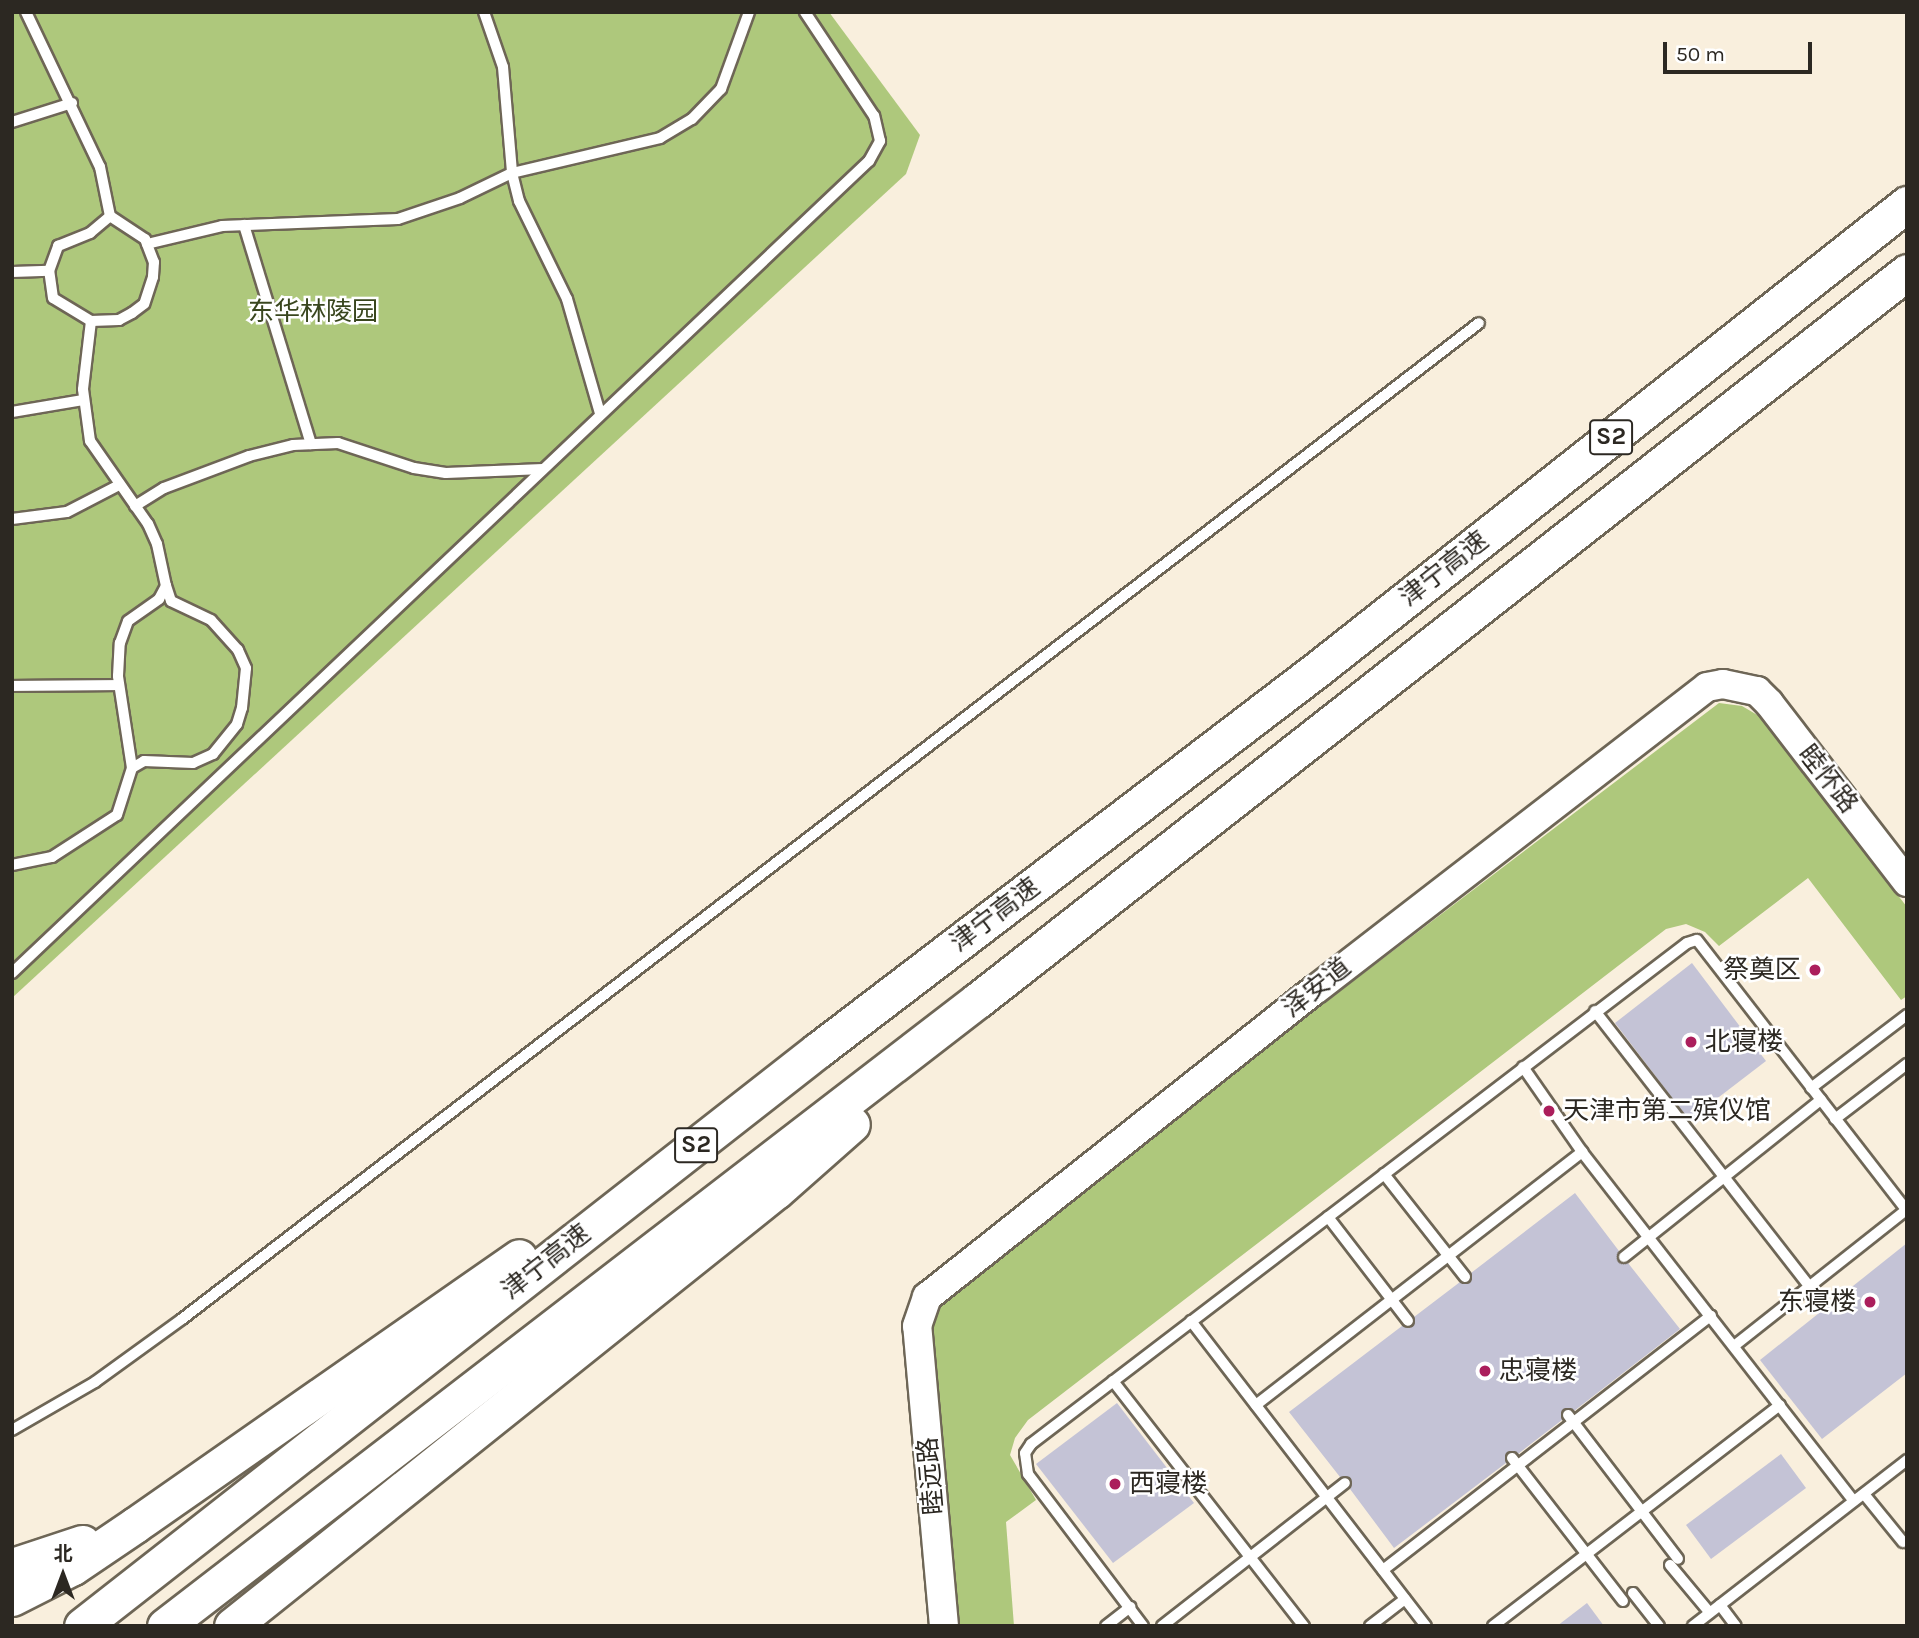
<!DOCTYPE html>
<meta charset="utf-8">
<style>
body{margin:0}
#map{position:relative;width:1919px;height:1638px;overflow:hidden;background:#f9efdd;font-family:Karla,"Noto Sans SC",sans-serif}
div>[style]{position:absolute}
[style*='--x']{left:calc(var(--x)*1px);top:calc(var(--y)*1px);width:calc(var(--w)*1px);rotate:calc(var(--a)*1deg)}
.green>*{inset:0;background:#aec87c}
.building>*{inset:0;background:#c4c3d6}
.roads{filter:drop-shadow(2px 0 #6e6656) drop-shadow(-2px 0 #6e6656) drop-shadow(0 2px #6e6656) drop-shadow(0 -2px #6e6656)}
.lane>*{height:10px;margin:-5px;padding:0 5px;transform-origin:5px;border-radius:5px;background:#fff}
.secondary>*{height:28px;margin:-14px;padding:0 14px;transform-origin:14px;border-radius:14px;background:#fff}
.highway>*{height:35px;margin:-17.5px;padding:0 17.5px;transform-origin:17.5px;border-radius:17.5px;background:#fff}
.dots>*{width:19px;height:19px;translate:-50% -50%;box-sizing:border-box;border:4px solid #fff;border-radius:50%}
span{translate:-50% -50%;white-space:nowrap;text-align:center;line-height:1.15;-webkit-text-stroke:5px #fff;paint-order:stroke}
.shield-label span{padding:2px 5px;background:#fff;border:2px solid;border-radius:5px;-webkit-text-stroke-width:0}
.shield-label{font-size:24px;color:#2c2822;font-weight:700}
.park-label{font-size:26px;color:#39461e}
.street-label{font-size:26px;color:#2c2822}
.poi-label{font-size:26px;color:#2c2822}
.right{translate:-100% -50%;text-align:right}
.left{translate:0 -50%;text-align:left}
.frame{position:absolute;inset:0;border:14px solid #2c2822;pointer-events:none}
.north{position:absolute;left:28px;top:1540px;width:70px;height:70px;-webkit-text-stroke:5px #fff;paint-order:stroke;rotate:0deg;font-size:19px;font-weight:700;line-height:28px;text-align:center;color:#2c2822}
.north::after{content:'';display:block;margin:auto;width:24px;height:32px;background:#2c2822;clip-path:polygon(50% 0,100% 100%,50% 72%,0 100%)}
.scale{position:absolute;left:1663px;top:42px;width:149px;height:32px;box-sizing:border-box;border:4px solid #2c2822;border-top:0;padding-left:9px;font-size:21px;line-height:24px;white-space:nowrap;color:#2c2822;-webkit-text-stroke:5px #fff;paint-order:stroke}
</style>
<div id="map">
<div class="green">
<i style="clip-path:polygon(12px 12px,829px 12px,920px 135px,906px 174px,12px 998px)"></i>
<i style="clip-path:polygon(1719px 703px,1742px 706px,1759px 716px,1907px 907px,1907px 996px,1901px 1000px,1808px 878px,1719px 946px,1705px 932px,1686px 924px,1666px 929px,1028px 1420px,1015px 1438px,1010px 1455px,1036px 1500px,1006px 1522px,1014px 1626px,959px 1626px,933px 1331px,937px 1305px,952px 1286px)"></i>
</div>
<div class="building">
<i style="clip-path:polygon(1692px 963px,1766px 1061px,1689px 1120px,1615px 1023px)"></i>
<i style="clip-path:polygon(1575px 1193px,1619px 1251px,1618px 1261px,1628px 1263px,1680px 1329px,1574px 1411px,1563px 1410px,1562px 1420px,1518px 1454px,1508px 1452px,1506px 1463px,1394px 1548px,1350px 1489px,1351px 1479px,1340px 1477px,1289px 1412px,1402px 1326px,1413px 1326px,1414px 1317px,1460px 1282px,1469px 1283px,1471px 1273px)"></i>
<i style="clip-path:polygon(1907px 1243px,1907px 1373px,1822px 1439px,1760px 1360px)"></i>
<i style="clip-path:polygon(1117px 1403px,1194px 1503px,1113px 1563px,1036px 1464px)"></i>
<i style="clip-path:polygon(1781px 1454px,1806px 1488px,1711px 1559px,1686px 1525px)"></i>
<i style="clip-path:polygon(1587px 1603px,1604px 1626px,1557px 1626px)"></i>
</div>
<div class="roads">
<div class="lane">
<i style="--x:26;--y:12;--w:172;--a:64.5"></i>
<i style="--x:100;--y:167;--w:50;--a:78.5"></i>
<i style="--x:484;--y:12;--w:58;--a:70.9"></i>
<i style="--x:503;--y:67;--w:106;--a:85.1"></i>
<i style="--x:512;--y:173;--w:29;--a:76"></i>
<i style="--x:519;--y:201;--w:109;--a:63.9"></i>
<i style="--x:567;--y:299;--w:119;--a:73.9"></i>
<i style="--x:12;--y:122;--w:63;--a:-17.6"></i>
<i style="--x:110;--y:216;--w:42;--a:33.3"></i>
<i style="--x:145;--y:239;--w:25;--a:69"></i>
<i style="--x:154;--y:262;--w:15;--a:94"></i>
<i style="--x:153;--y:277;--w:28;--a:108"></i>
<i style="--x:144;--y:304;--w:15;--a:143"></i>
<i style="--x:132;--y:313;--w:15;--a:152"></i>
<i style="--x:119;--y:320;--w:28;--a:178"></i>
<i style="--x:91;--y:321;--w:44;--a:-148.8"></i>
<i style="--x:53;--y:298;--w:27;--a:-98"></i>
<i style="--x:49;--y:271;--w:27;--a:-70"></i>
<i style="--x:58;--y:246;--w:35;--a:-22"></i>
<i style="--x:90;--y:233;--w:26;--a:-40"></i>
<i style="--x:244;--y:225;--w:229;--a:73"></i>
<i style="--x:147;--y:244;--w:77;--a:-13.5"></i>
<i style="--x:222;--y:226;--w:176;--a:-2.3"></i>
<i style="--x:398;--y:219;--w:65;--a:-18.7"></i>
<i style="--x:460;--y:198;--w:58;--a:-25.7"></i>
<i style="--x:512;--y:173;--w:152;--a:-13.3"></i>
<i style="--x:660;--y:138;--w:37;--a:-31"></i>
<i style="--x:692;--y:119;--w:42;--a:-46"></i>
<i style="--x:721;--y:89;--w:82;--a:-70"></i>
<i style="--x:12;--y:272;--w:37;--a:-2"></i>
<i style="--x:12;--y:412;--w:72;--a:-9.6"></i>
<i style="--x:135;--y:506;--w:34;--a:-32"></i>
<i style="--x:164;--y:488;--w:91;--a:-20.6"></i>
<i style="--x:249;--y:456;--w:45;--a:-14"></i>
<i style="--x:293;--y:445;--w:45;--a:-2.5"></i>
<i style="--x:338;--y:443;--w:80;--a:18.2"></i>
<i style="--x:414;--y:468;--w:32;--a:9"></i>
<i style="--x:446;--y:473;--w:97;--a:-2.4"></i>
<i style="--x:12;--y:519;--w:55;--a:-7.3"></i>
<i style="--x:67;--y:512;--w:59;--a:-27.4"></i>
<i style="--x:12;--y:686;--w:107;--a:-0.5"></i>
<i style="--x:132;--y:768;--w:14;--a:-30"></i>
<i style="--x:144;--y:761;--w:49;--a:2.3"></i>
<i style="--x:193;--y:763;--w:22;--a:-24"></i>
<i style="--x:213;--y:754;--w:38;--a:-51"></i>
<i style="--x:237;--y:724;--w:17;--a:-73"></i>
<i style="--x:242;--y:708;--w:40;--a:-84.3"></i>
<i style="--x:246;--y:668;--w:20;--a:-114"></i>
<i style="--x:238;--y:650;--w:40;--a:-132"></i>
<i style="--x:211;--y:620;--w:44;--a:-154.6"></i>
<i style="--x:171;--y:601;--w:16;--a:-108"></i>
<i style="--x:12;--y:865;--w:41;--a:-11.3"></i>
<i style="--x:52;--y:857;--w:77;--a:-32.9"></i>
<i style="--x:117;--y:815;--w:49;--a:-72.3"></i>
<i style="--x:132;--y:768;--w:93;--a:-98.7"></i>
<i style="--x:118;--y:676;--w:33;--a:-87"></i>
<i style="--x:120;--y:643;--w:23;--a:-70"></i>
<i style="--x:128;--y:621;--w:38;--a:-35"></i>
<i style="--x:159;--y:599;--w:15;--a:-62"></i>
<i style="--x:166;--y:586;--w:43;--a:-102.1"></i>
<i style="--x:157;--y:544;--w:22;--a:-114"></i>
<i style="--x:148;--y:524;--w:101;--a:-124.9"></i>
<i style="--x:90;--y:441;--w:52;--a:-97.7"></i>
<i style="--x:83;--y:389;--w:68;--a:-83.3"></i>
<i style="--x:12;--y:973;--w:1181;--a:-43.46"></i>
<i style="--x:869;--y:161;--w:23;--a:-61"></i>
<i style="--x:880;--y:141;--w:26;--a:-103"></i>
<i style="--x:874;--y:116;--w:125;--a:-123.6"></i>
<i style="--x:1595;--y:1011;--w:347;--a:52.1"></i>
<i style="--x:1523;--y:1067;--w:103;--a:55.2"></i>
<i style="--x:1582;--y:1152;--w:442;--a:52.1"></i>
<i style="--x:1811;--y:1088;--w:121;--a:-37.2"></i>
<i style="--x:1835;--y:1119;--w:91;--a:-37.4"></i>
<i style="--x:1384;--y:1174;--w:131;--a:51.8"></i>
<i style="--x:1328;--y:1217;--w:131;--a:52.4"></i>
<i style="--x:1624;--y:1257;--w:252;--a:-38.6"></i>
<i style="--x:1191;--y:1321;--w:385;--a:52.4"></i>
<i style="--x:1734;--y:1346;--w:219;--a:-38.3"></i>
<i style="--x:1113;--y:1381;--w:311;--a:52.1"></i>
<i style="--x:1256;--y:1405;--w:413;--a:-37.8"></i>
<i style="--x:1568;--y:1415;--w:181;--a:52.6"></i>
<i style="--x:12;--y:1430;--w:96;--a:-30"></i>
<i style="--x:95;--y:1382;--w:107;--a:-35.9"></i>
<i style="--x:182;--y:1319;--w:1635;--a:-37.52"></i>
<i style="--x:1512;--y:1458;--w:181;--a:52.2"></i>
<i style="--x:1864;--y:1494;--w:62;--a:50.9"></i>
<i style="--x:1670;--y:1565;--w:62;--a:50.2"></i>
<i style="--x:1383;--y:1570;--w:415;--a:-37.8"></i>
<i style="--x:1633;--y:1593;--w:42;--a:51.8"></i>
<i style="--x:1720;--y:1605;--w:26;--a:53"></i>
<i style="--x:1106;--y:1626;--w:31;--a:-38"></i>
<i style="--x:1143;--y:1626;--w:191;--a:-127.1"></i>
<i style="--x:1028;--y:1474;--w:21;--a:-98"></i>
<i style="--x:1025;--y:1453;--w:11;--a:-56"></i>
<i style="--x:1031;--y:1444;--w:825;--a:-37.37"></i>
<i style="--x:1687;--y:943;--w:10;--a:-17"></i>
<i style="--x:1697;--y:940;--w:343;--a:52.2"></i>
<i style="--x:1162;--y:1626;--w:232;--a:-38"></i>
<i style="--x:1370;--y:1626;--w:44;--a:-37.6"></i>
<i style="--x:1493;--y:1626;--w:362;--a:-37.6"></i>
<i style="--x:1693;--y:1626;--w:271;--a:-37.8"></i>
</div>
<div class="secondary">
<i style="--x:944;--y:1626;--w:301;--a:-95.1"></i>
<i style="--x:917;--y:1326;--w:31;--a:-71"></i>
<i style="--x:927;--y:1297;--w:495;--a:-38.4"></i>
<i style="--x:1315;--y:990;--w:495;--a:-37.7"></i>
<i style="--x:1707;--y:687;--w:16;--a:-11"></i>
<i style="--x:1723;--y:684;--w:35;--a:12"></i>
<i style="--x:1757;--y:691;--w:17;--a:45"></i>
<i style="--x:1769;--y:703;--w:226;--a:52.4"></i>
</div>
<div class="highway">
<i style="--x:12;--y:1566;--w:74;--a:-18.2"></i>
<i style="--x:12;--y:1598;--w:68;--a:-26.9"></i>
<i style="--x:73;--y:1567;--w:75;--a:-34.1"></i>
<i style="--x:135;--y:1525;--w:468;--a:-34.9"></i>
<i style="--x:82;--y:1626;--w:935;--a:-38.05"></i>
<i style="--x:818;--y:1050;--w:625;--a:-37.33"></i>
<i style="--x:1315;--y:671;--w:754;--a:-38.27"></i>
<i style="--x:165;--y:1626;--w:1026;--a:-37.6"></i>
<i style="--x:978;--y:1000;--w:1180;--a:-38.08"></i>
<i style="--x:232;--y:1626;--w:697;--a:-38.65"></i>
<i style="--x:776;--y:1191;--w:101;--a:-41.4"></i>
</div>
</div>
<div class="dots">
<i style="left:1815px;top:970px;background:#ab1e5c"></i>
<i style="left:1691px;top:1042px;background:#ab1e5c"></i>
<i style="left:1549px;top:1111px;background:#ab1e5c"></i>
<i style="left:1870px;top:1302px;background:#ab1e5c"></i>
<i style="left:1485px;top:1371px;background:#ab1e5c"></i>
<i style="left:1115px;top:1484px;background:#ab1e5c"></i>
</div>
<div class="shield-label">
<span style="left:1611px;top:437px">S2</span>
<span style="left:696px;top:1145px">S2</span>
</div>
<div class="park-label">
<span style="left:313px;top:312px">东华林陵园</span>
</div>
<div class="street-label">
<span style="left:1444px;top:569px;rotate:-38deg">津宁高速</span>
<span style="left:1828px;top:779px;rotate:52deg">睦怀路</span>
<span style="left:995px;top:915px;rotate:-37deg">津宁高速</span>
<span style="left:1317px;top:988px;rotate:-38deg">泽安道</span>
<span style="left:546px;top:1262px;rotate:-38deg">津宁高速</span>
<span style="left:931px;top:1476px;rotate:-95deg">睦远路</span>
</div>
<div class="poi-label">
<span class="right" style="left:1801px;top:970px">祭奠区</span>
<span class="left" style="left:1705px;top:1042px">北寝楼</span>
<span class="left" style="left:1563px;top:1111px">天津市第二殡仪馆</span>
<span class="right" style="left:1856px;top:1302px">东寝楼</span>
<span class="left" style="left:1499px;top:1371px">忠寝楼</span>
<span class="left" style="left:1129px;top:1484px">西寝楼</span>
</div>
<div class="frame"></div>
<div class="north">北</div>
<div class="scale">50 m</div>
</div>
